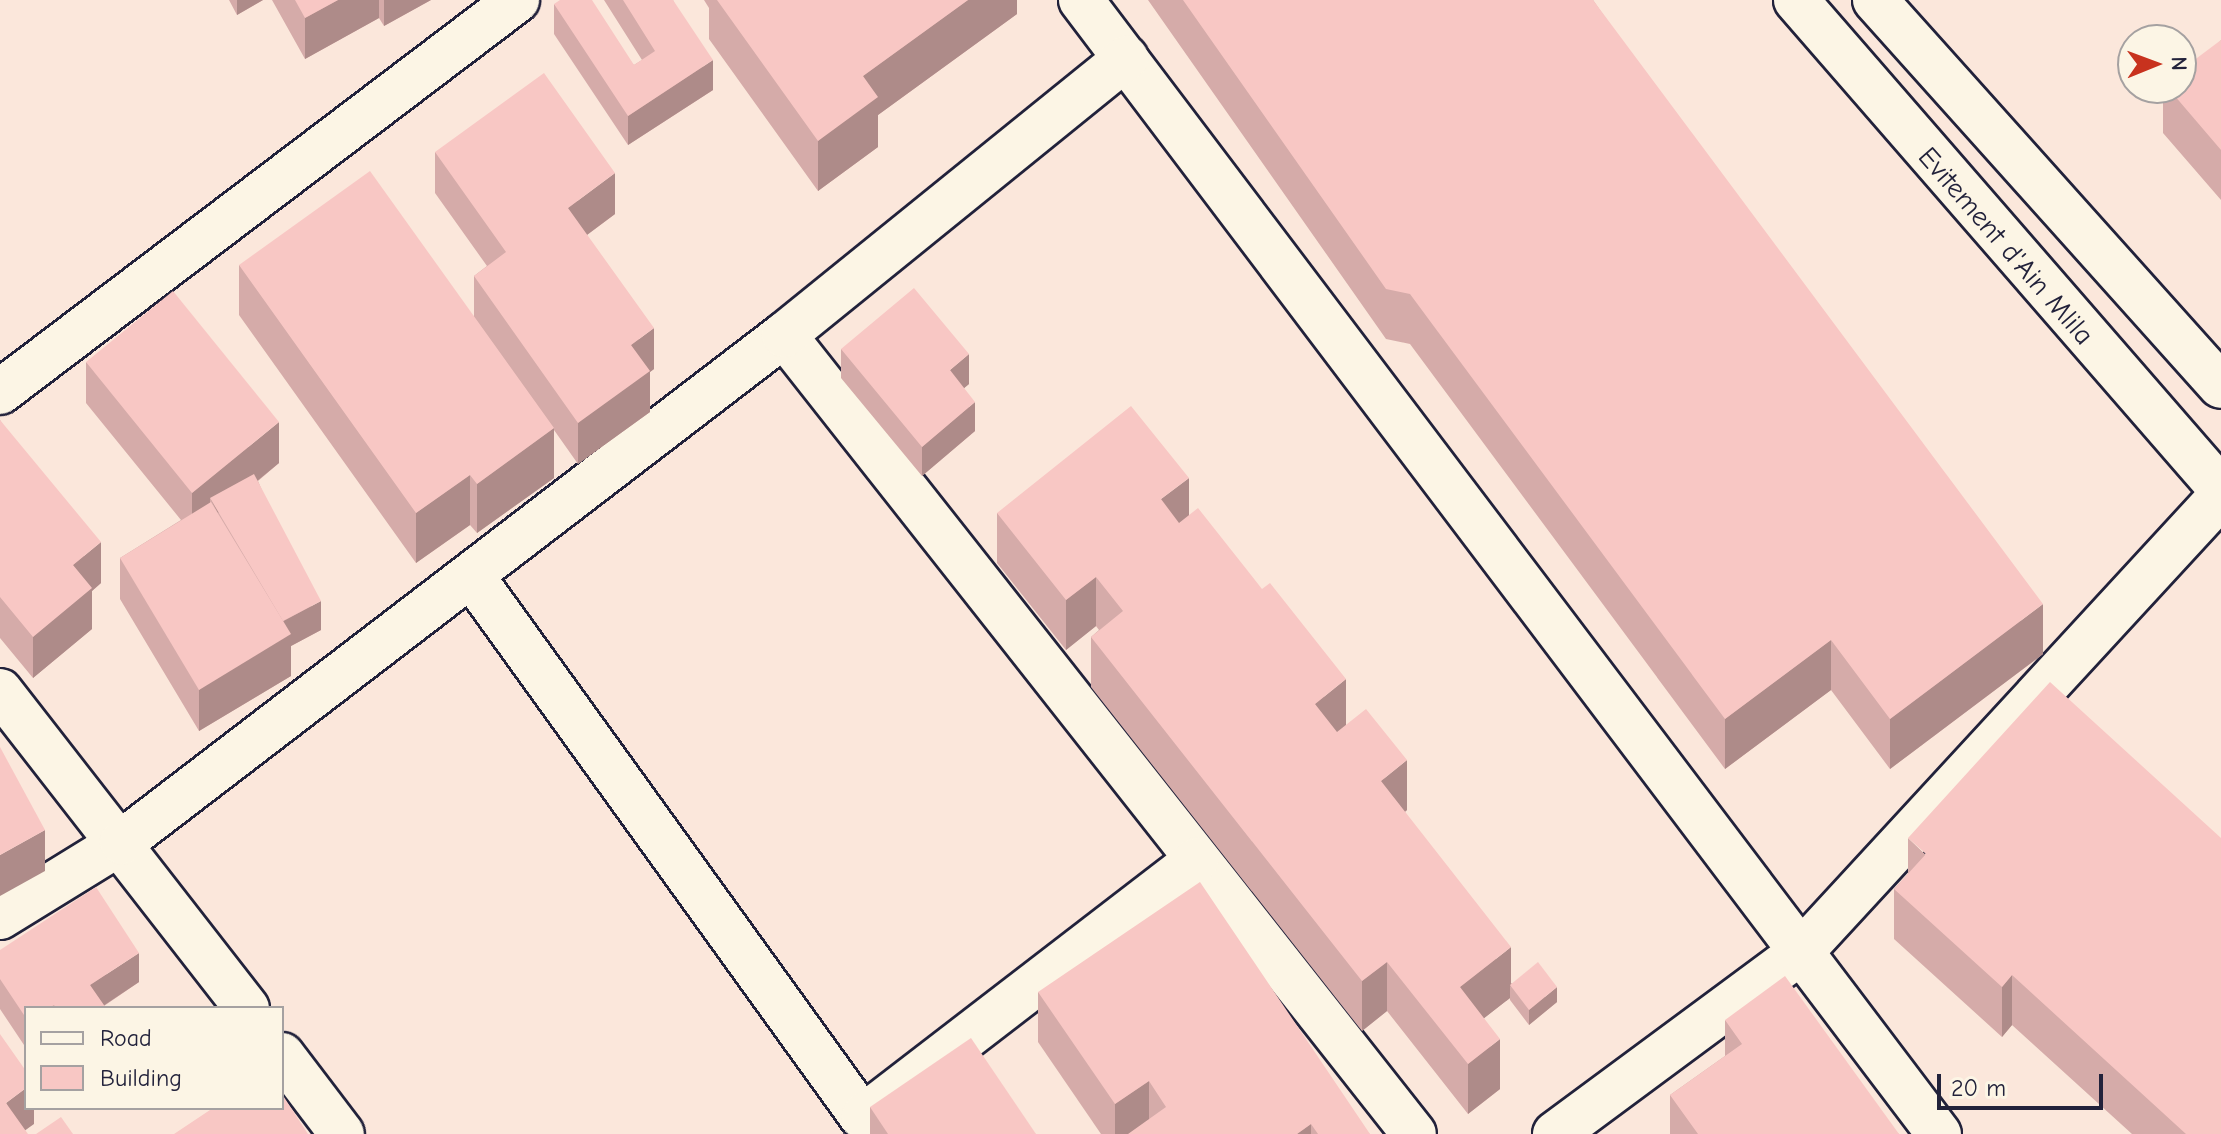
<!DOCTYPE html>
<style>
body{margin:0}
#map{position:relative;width:2221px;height:1134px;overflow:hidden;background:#fbe7db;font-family:"Comic Neue",sans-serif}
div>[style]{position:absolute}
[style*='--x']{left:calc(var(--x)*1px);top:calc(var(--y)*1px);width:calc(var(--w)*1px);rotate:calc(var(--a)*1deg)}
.roads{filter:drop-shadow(2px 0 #22223b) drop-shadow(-2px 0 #22223b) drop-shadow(0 2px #22223b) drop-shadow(0 -2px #22223b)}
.minor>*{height:44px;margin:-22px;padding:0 22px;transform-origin:22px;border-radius:22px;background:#fcf5e5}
.highway>*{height:44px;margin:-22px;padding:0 22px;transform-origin:22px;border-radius:22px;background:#fcf5e5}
.wall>*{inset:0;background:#d5aba9}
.shaded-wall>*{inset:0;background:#ae8b89}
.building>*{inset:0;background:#f8c7c4}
span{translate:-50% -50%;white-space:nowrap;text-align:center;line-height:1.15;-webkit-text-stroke:6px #fcf5e5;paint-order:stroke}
.street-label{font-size:28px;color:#22223b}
.legend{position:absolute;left:24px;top:1006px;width:260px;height:104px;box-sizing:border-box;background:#fcf5e5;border:2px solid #a5a1a1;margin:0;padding:10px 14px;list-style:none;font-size:24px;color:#22223b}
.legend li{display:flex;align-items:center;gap:16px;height:40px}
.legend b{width:40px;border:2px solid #a5a1a1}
.north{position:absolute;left:2117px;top:24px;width:80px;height:80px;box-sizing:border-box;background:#fcf5e5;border:2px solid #a5a1a1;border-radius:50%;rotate:89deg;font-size:22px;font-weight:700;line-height:32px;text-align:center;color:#22223b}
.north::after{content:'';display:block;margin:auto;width:28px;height:36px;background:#c8321e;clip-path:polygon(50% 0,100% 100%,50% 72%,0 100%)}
.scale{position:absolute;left:1937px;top:1074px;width:166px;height:36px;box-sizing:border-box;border:4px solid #22223b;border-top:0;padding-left:10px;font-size:24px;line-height:28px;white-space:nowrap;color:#22223b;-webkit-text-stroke:6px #fcf5e5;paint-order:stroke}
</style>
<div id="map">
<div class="roads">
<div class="minor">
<i style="--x:1081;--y:0;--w:1422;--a:52.89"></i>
<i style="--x:784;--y:335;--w:1017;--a:51.74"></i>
<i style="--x:0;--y:392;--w:649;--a:-37.17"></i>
<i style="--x:471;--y:575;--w:668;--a:54.19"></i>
<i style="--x:0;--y:691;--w:402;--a:52.1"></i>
<i style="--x:0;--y:917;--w:143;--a:-31.6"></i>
<i style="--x:122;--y:842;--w:834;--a:-37.45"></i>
<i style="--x:784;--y:335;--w:440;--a:-39"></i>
<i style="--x:282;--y:1055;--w:99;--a:52.8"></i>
<i style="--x:864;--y:1116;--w:420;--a:-37.6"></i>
<i style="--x:1555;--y:1134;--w:305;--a:-36.5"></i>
<i style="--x:1800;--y:953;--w:621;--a:-47.35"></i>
</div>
<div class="highway">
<i style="--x:1796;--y:0;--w:648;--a:49.01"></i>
<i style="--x:1875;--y:0;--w:518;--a:48.13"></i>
</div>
</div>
<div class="wall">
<i style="clip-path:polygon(229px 0,263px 0,237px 15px)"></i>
<i style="clip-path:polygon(272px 0,431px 0,384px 26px,379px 18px,305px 59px)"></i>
<i style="clip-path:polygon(604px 0,673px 0,713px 90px,628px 145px,554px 34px,554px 4px,634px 65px,642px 60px)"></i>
<i style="clip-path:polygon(704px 0,1017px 0,1017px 14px,878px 115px,878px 147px,818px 191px,709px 39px,709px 8px)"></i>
<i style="clip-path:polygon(1148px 0,1593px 0,2043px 654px,1890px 769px,1831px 690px,1725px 769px,1410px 344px,1386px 339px)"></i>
<i style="clip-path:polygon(2221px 40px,2221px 200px,2163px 133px,2163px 88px,2181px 88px)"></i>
<i style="clip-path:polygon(435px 152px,615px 214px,587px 235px,654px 369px,650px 372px,650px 412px,578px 464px,554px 430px,554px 478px,477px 533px,470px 525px,416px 563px,239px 315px,239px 265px,474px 316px,474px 276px,487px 266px,435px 193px)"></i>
<i style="clip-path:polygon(841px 349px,969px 384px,964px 388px,975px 431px,922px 476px,841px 378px)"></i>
<i style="clip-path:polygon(86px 362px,279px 463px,258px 481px,321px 630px,291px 646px,291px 676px,199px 731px,120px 599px,120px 558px,181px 520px,86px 403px)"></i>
<i style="clip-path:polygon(0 420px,101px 583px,92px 591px,92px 629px,33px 678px,0 638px)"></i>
<i style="clip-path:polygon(997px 513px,1189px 515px,1346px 726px,1407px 810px,1405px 812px,1511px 983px,1557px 1002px,1529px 1025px,1510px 1000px,1510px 998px,1484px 1018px,1500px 1089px,1468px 1114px,1387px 1011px,1362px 1031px,1091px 687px,1091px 637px,1099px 630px,1096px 626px,1066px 650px,997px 563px)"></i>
<i style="clip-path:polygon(1908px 838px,2221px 1134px,2132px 1134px,2012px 1025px,2002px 1037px,1894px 939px,1894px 889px,1908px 874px)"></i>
<i style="clip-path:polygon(0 950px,139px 982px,104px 1006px,106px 1008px,26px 1008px,26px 1048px,0 1009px)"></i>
<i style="clip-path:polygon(1038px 992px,1370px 1134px,1101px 1134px,1038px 1042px)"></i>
<i style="clip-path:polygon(1725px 1020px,1899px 1134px,1670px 1134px,1670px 1095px,1725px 1056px)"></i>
<i style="clip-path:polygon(870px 1107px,1036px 1134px,870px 1134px)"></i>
</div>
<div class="shaded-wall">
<i style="clip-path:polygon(237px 0,263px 0,237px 15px)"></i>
<i style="clip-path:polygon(338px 0,379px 0,379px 18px,305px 59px,305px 18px)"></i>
<i style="clip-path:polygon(384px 0,431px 0,384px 26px)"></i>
<i style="clip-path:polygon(968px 0,1017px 0,1017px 14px,878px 115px,878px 147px,818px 191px,818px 141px,863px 76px)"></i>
<i style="clip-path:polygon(713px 60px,713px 90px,628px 145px,628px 116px)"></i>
<i style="clip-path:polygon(615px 173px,615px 214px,568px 249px,568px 208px)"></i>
<i style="clip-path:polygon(654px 328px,654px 369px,650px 372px,650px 412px,578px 464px,578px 423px,631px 345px)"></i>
<i style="clip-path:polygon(969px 354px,969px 384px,950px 400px,950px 370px)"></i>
<i style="clip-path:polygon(975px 402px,975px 431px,922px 476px,922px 447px)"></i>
<i style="clip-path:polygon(279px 422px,279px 463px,218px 513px,210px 498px,210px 520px,192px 534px,192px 493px)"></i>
<i style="clip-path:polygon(554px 428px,554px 478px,477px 533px,477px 484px)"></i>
<i style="clip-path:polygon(470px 475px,470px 525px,416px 563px,416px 513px)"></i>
<i style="clip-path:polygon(1189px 478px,1189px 528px,1161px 549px,1161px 499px)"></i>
<i style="clip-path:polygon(101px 542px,101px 583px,92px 591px,92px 629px,33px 678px,33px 637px,73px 565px)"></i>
<i style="clip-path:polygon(1096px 577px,1096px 626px,1066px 650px,1066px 600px)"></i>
<i style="clip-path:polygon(321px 601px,321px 630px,291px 646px,291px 676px,199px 731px,199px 690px,278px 624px)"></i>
<i style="clip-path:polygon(2043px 604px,2043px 654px,1890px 769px,1890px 719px)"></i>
<i style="clip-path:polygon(1831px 640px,1831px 690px,1725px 769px,1725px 719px)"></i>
<i style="clip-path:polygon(1346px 679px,1346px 729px,1315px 753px,1315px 704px)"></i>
<i style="clip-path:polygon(1407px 760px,1407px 810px,1381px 831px,1381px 781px)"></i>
<i style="clip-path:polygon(45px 830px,45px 871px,0 896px,0 855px)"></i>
<i style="clip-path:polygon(1511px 947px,1511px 987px,1510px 985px,1510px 998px,1460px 1037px,1460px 987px)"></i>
<i style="clip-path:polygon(139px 953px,139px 982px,100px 1008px,90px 985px)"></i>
<i style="clip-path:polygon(1387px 962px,1387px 1011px,1362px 1031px,1362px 981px)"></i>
<i style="clip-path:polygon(2012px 975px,2012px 1025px,2002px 1037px,2002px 987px)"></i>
<i style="clip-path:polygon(1557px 987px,1557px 1002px,1529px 1025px,1529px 1010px)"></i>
<i style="clip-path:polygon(1500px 1039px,1500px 1089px,1468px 1114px,1468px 1064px)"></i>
<i style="clip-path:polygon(1149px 1081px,1149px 1131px,1144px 1134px,1115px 1134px,1115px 1104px)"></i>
<i style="clip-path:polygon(26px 1088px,26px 1108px,34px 1108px,34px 1124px,20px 1134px,6px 1103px)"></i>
<i style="clip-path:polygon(1311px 1124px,1311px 1134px,1297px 1134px)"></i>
</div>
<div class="building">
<i style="clip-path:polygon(295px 0,338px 0,305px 18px)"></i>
<i style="clip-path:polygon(560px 0,592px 0,634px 65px,655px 51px,623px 0,673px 0,713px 60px,628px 116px,554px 4px)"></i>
<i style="clip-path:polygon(717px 0,968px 0,863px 76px,878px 97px,818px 141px)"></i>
<i style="clip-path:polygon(1183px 0,1593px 0,2043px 604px,1890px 719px,1831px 640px,1725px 719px,1410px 294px,1386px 289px)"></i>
<i style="clip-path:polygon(2221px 40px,2221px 150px,2168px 88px,2181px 88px,2181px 70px)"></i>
<i style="clip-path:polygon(544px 73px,615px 173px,568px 208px,654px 328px,631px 345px,650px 371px,578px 423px,474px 276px,506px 252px,435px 152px)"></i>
<i style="clip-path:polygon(370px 171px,554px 428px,477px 484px,470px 475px,416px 513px,239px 265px)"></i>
<i style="clip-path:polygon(914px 288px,969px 354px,950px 370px,975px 402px,922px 447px,841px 349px)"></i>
<i style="clip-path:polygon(173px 291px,279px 422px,192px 493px,86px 362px)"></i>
<i style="clip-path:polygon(1131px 406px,1189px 478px,1161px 499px,1179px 523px,1198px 508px,1262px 589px,1270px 583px,1346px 679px,1315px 704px,1337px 732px,1366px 709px,1407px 760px,1381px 781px,1511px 947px,1460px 987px,1500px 1039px,1468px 1064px,1387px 962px,1362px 981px,1091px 637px,1123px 611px,1096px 577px,1066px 600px,997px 513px)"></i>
<i style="clip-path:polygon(0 420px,101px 542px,73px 565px,92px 588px,33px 637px,0 597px)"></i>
<i style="clip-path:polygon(254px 474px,321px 601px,283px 621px,210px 498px)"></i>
<i style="clip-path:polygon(211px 502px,291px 634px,199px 690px,120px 558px)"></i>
<i style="clip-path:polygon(2050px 682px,2221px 838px,2221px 1134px,2186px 1134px,2012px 975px,2002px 987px,1894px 889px,1926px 854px,1908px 838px)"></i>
<i style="clip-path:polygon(0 747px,45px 830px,0 855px)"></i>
<i style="clip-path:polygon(1200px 882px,1370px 1134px,1318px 1134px,1311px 1124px,1297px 1134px,1128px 1134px,1166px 1107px,1149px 1081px,1115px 1104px,1038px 992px)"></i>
<i style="clip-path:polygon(96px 887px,139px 953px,90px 985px,106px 1008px,56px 1008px,54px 1005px,49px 1008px,26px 1008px,26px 1018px,0 979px,0 950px)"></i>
<i style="clip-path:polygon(1538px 962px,1557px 987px,1529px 1010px,1510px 985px)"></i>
<i style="clip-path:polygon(1785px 976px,1899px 1134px,1698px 1134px,1670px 1095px,1742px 1044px,1725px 1020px)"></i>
<i style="clip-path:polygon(0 1034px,26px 1071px,26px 1088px,6px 1103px,28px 1134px,0 1134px)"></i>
<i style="clip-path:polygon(971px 1038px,1036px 1134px,888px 1134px,870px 1107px)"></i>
<i style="clip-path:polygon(282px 1094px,308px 1134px,174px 1134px,213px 1108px,282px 1108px)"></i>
<i style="clip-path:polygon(61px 1117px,73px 1134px,36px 1134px)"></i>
</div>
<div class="street-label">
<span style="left:2006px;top:246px;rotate:49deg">Evitement d'Ain Mlila</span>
</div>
<ul class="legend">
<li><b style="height:10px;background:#fcf5e5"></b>Road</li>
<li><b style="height:22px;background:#f8c7c4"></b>Building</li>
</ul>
<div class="north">N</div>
<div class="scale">20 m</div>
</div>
